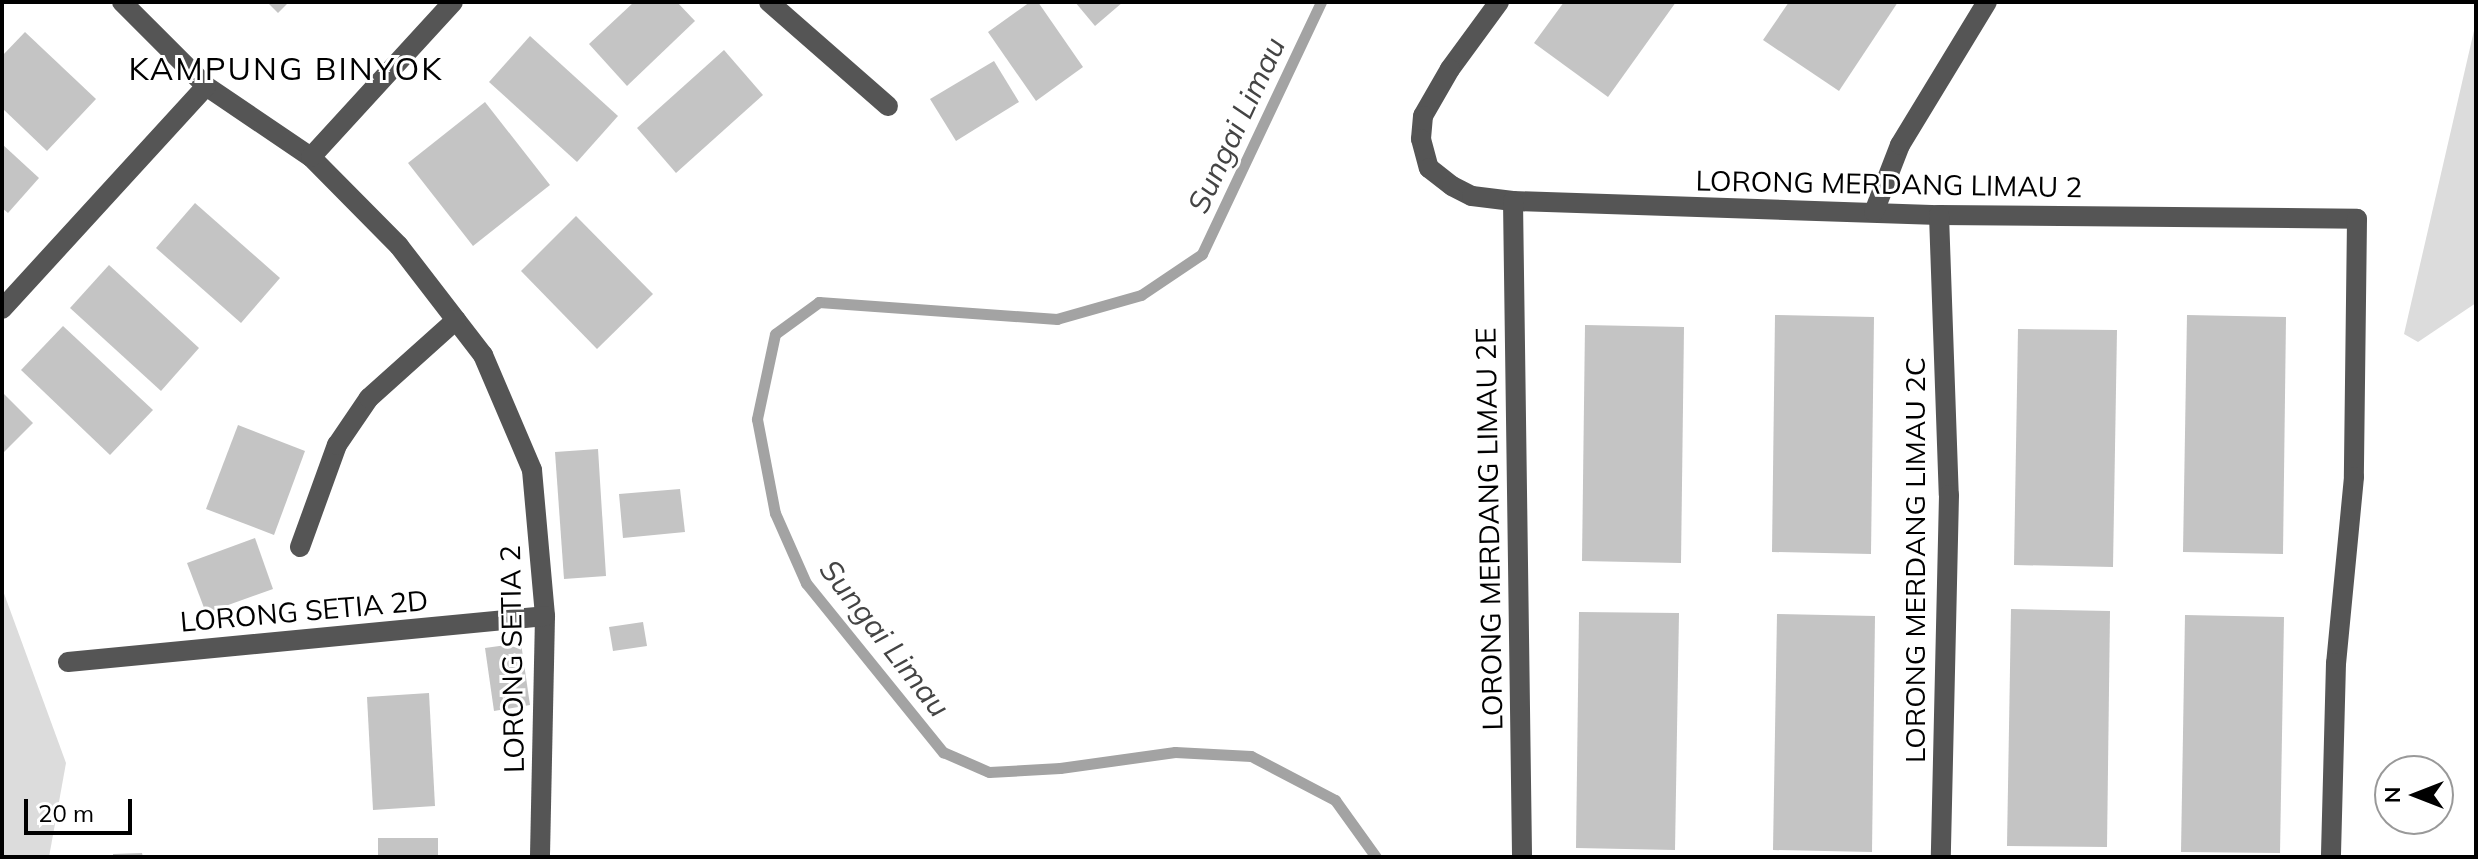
<!DOCTYPE html>
<style>
body{margin:0}
#map{position:relative;width:2478px;height:859px;overflow:hidden;background:#fff;font-family:Mulish,sans-serif}
div>[style]{position:absolute}
[style*='--x']{left:calc(var(--x)*1px);top:calc(var(--y)*1px);width:calc(var(--w)*1px);rotate:calc(var(--a)*1deg)}
.green>*{inset:0;background:#dcdcdc}
.stream>*{height:11px;margin:-5.5px;padding:0 5.5px;transform-origin:5.5px;border-radius:5.5px;background:#a3a3a3}
.building>*{inset:0;background:#c4c4c4}
.minor>*{height:20px;margin:-10px;padding:0 10px;transform-origin:10px;border-radius:10px;background:#555}
span{translate:-50% -50%;white-space:nowrap;text-align:center;line-height:1.15;-webkit-text-stroke:6px #fff;paint-order:stroke}
.street-label{font-size:28px;color:#000}
.water-label{font-size:30px;color:#444;font-style:italic}
.quarter-label{font-size:32px;color:#000;letter-spacing:2px}
.frame{position:absolute;inset:0;border:4px solid #000;pointer-events:none}
.north{position:absolute;left:2374px;top:755px;width:80px;height:80px;box-sizing:border-box;background:#fff;border:2px solid #999;border-radius:50%;rotate:270deg;font-size:22px;font-weight:700;line-height:32px;text-align:center;color:#000}
.north::after{content:'';display:block;margin:auto;width:28px;height:36px;background:#000;clip-path:polygon(50% 0,100% 100%,50% 72%,0 100%)}
.scale{position:absolute;left:24px;top:799px;width:108px;height:36px;box-sizing:border-box;border:4px solid #000;border-top:0;padding-left:10px;font-size:24px;line-height:28px;white-space:nowrap;color:#000;-webkit-text-stroke:6px #fff;paint-order:stroke}
</style>
<div id="map">
<div class="green">
<i style="clip-path:polygon(2476px 22px,2476px 303px,2418px 342px,2404px 334px)"></i>
<i style="clip-path:polygon(2px 588px,66px 763px,49px 857px,2px 857px)"></i>
</div>
<div class="stream">
<i style="--x:1321;--y:2;--w:279;--a:115.3"></i>
<i style="--x:1202;--y:254;--w:73;--a:146.1"></i>
<i style="--x:1141;--y:295;--w:87;--a:164.1"></i>
<i style="--x:1057;--y:319;--w:239;--a:-175.9"></i>
<i style="--x:819;--y:302;--w:54;--a:144"></i>
<i style="--x:775;--y:334;--w:87;--a:102"></i>
<i style="--x:757;--y:419;--w:96;--a:79.2"></i>
<i style="--x:775;--y:513;--w:77;--a:66.1"></i>
<i style="--x:806;--y:583;--w:218;--a:51"></i>
<i style="--x:943;--y:752;--w:50;--a:23.5"></i>
<i style="--x:989;--y:772;--w:71;--a:-3.2"></i>
<i style="--x:1060;--y:768;--w:116;--a:-7.9"></i>
<i style="--x:1175;--y:752;--w:76;--a:3"></i>
<i style="--x:1251;--y:756;--w:95;--a:27.6"></i>
<i style="--x:1335;--y:800;--w:70;--a:54.3"></i>
</div>
<div class="building">
<i style="clip-path:polygon(267px 2px,289px 2px,278px 13px)"></i>
<i style="clip-path:polygon(634px 2px,677px 2px,695px 21px,627px 86px,589px 44px)"></i>
<i style="clip-path:polygon(1030px 2px,1038px 2px,1083px 67px,1036px 101px,988px 32px)"></i>
<i style="clip-path:polygon(1075px 2px,1123px 2px,1095px 26px)"></i>
<i style="clip-path:polygon(1564px 2px,1676px 2px,1608px 97px,1534px 43px)"></i>
<i style="clip-path:polygon(1789px 2px,1898px 2px,1839px 91px,1763px 40px)"></i>
<i style="clip-path:polygon(25px 32px,96px 99px,47px 151px,2px 108px,2px 56px)"></i>
<i style="clip-path:polygon(530px 36px,618px 116px,577px 162px,489px 82px)"></i>
<i style="clip-path:polygon(724px 50px,763px 95px,676px 173px,637px 128px)"></i>
<i style="clip-path:polygon(994px 61px,1019px 102px,956px 141px,930px 99px)"></i>
<i style="clip-path:polygon(485px 102px,550px 185px,473px 246px,408px 163px)"></i>
<i style="clip-path:polygon(2px 144px,39px 178px,8px 213px,2px 208px)"></i>
<i style="clip-path:polygon(195px 203px,280px 278px,241px 323px,156px 248px)"></i>
<i style="clip-path:polygon(576px 216px,653px 294px,597px 349px,521px 271px)"></i>
<i style="clip-path:polygon(109px 265px,199px 348px,161px 391px,70px 308px)"></i>
<i style="clip-path:polygon(1775px 315px,1874px 317px,1871px 554px,1772px 552px)"></i>
<i style="clip-path:polygon(2187px 315px,2286px 317px,2283px 554px,2183px 552px)"></i>
<i style="clip-path:polygon(1585px 325px,1684px 327px,1681px 563px,1582px 561px)"></i>
<i style="clip-path:polygon(63px 326px,153px 410px,110px 455px,21px 370px)"></i>
<i style="clip-path:polygon(2018px 329px,2117px 330px,2113px 567px,2014px 565px)"></i>
<i style="clip-path:polygon(2px 392px,33px 423px,2px 454px)"></i>
<i style="clip-path:polygon(238px 425px,305px 451px,274px 535px,206px 509px)"></i>
<i style="clip-path:polygon(598px 449px,606px 576px,564px 579px,555px 452px)"></i>
<i style="clip-path:polygon(680px 489px,685px 532px,623px 538px,619px 494px)"></i>
<i style="clip-path:polygon(255px 538px,273px 589px,206px 613px,187px 563px)"></i>
<i style="clip-path:polygon(2011px 609px,2110px 611px,2107px 847px,2007px 846px)"></i>
<i style="clip-path:polygon(1579px 612px,1679px 613px,1675px 850px,1576px 848px)"></i>
<i style="clip-path:polygon(1777px 614px,1875px 616px,1872px 852px,1773px 850px)"></i>
<i style="clip-path:polygon(2185px 615px,2284px 617px,2280px 853px,2181px 852px)"></i>
<i style="clip-path:polygon(643px 622px,647px 646px,613px 651px,609px 627px)"></i>
<i style="clip-path:polygon(521px 643px,530px 705px,494px 711px,485px 648px)"></i>
<i style="clip-path:polygon(429px 693px,435px 806px,373px 810px,367px 697px)"></i>
<i style="clip-path:polygon(378px 838px,438px 838px,438px 857px,378px 857px)"></i>
<i style="clip-path:polygon(142px 853px,143px 857px,113px 857px,113px 854px)"></i>
</div>
<div class="minor">
<i style="--x:122;--y:2;--w:119;--a:45"></i>
<i style="--x:206;--y:86;--w:127;--a:34.1"></i>
<i style="--x:311;--y:157;--w:125;--a:45.3"></i>
<i style="--x:399;--y:246;--w:138;--a:52.4"></i>
<i style="--x:483;--y:355;--w:125;--a:66.9"></i>
<i style="--x:532;--y:470;--w:147;--a:84.9"></i>
<i style="--x:545;--y:616;--w:241;--a:91.2"></i>
<i style="--x:769;--y:2;--w:158;--a:41.2"></i>
<i style="--x:1499;--y:2;--w:83;--a:126.2"></i>
<i style="--x:1450;--y:69;--w:54;--a:119.9"></i>
<i style="--x:1423;--y:116;--w:23;--a:95"></i>
<i style="--x:1421;--y:139;--w:30;--a:75"></i>
<i style="--x:1429;--y:168;--w:29;--a:38"></i>
<i style="--x:1452;--y:186;--w:22;--a:27"></i>
<i style="--x:1472;--y:196;--w:41;--a:7"></i>
<i style="--x:1513;--y:201;--w:426;--a:1.9"></i>
<i style="--x:1939;--y:215;--w:418;--a:0.5"></i>
<i style="--x:2357;--y:219;--w:258;--a:90.7"></i>
<i style="--x:2354;--y:477;--w:187;--a:95.5"></i>
<i style="--x:2336;--y:663;--w:194;--a:91.5"></i>
<i style="--x:311;--y:157;--w:210;--a:-47.5"></i>
<i style="--x:1513;--y:201;--w:656;--a:89.21"></i>
<i style="--x:1874;--y:212;--w:72;--a:-68.8"></i>
<i style="--x:1900;--y:145;--w:167;--a:-58.7"></i>
<i style="--x:1939;--y:215;--w:280;--a:88"></i>
<i style="--x:1949;--y:495;--w:362;--a:91.3"></i>
<i style="--x:2;--y:309;--w:302;--a:-47.5"></i>
<i style="--x:300;--y:547;--w:109;--a:-70.1"></i>
<i style="--x:337;--y:445;--w:57;--a:-55.8"></i>
<i style="--x:369;--y:398;--w:117;--a:-41.9"></i>
<i style="--x:68;--y:662;--w:479;--a:-5.5"></i>
</div>
<div class="street-label">
<span style="left:1889px;top:184px;rotate:1deg">LORONG MERDANG LIMAU 2</span>
<span style="left:1489px;top:529px;rotate:-91deg">LORONG MERDANG LIMAU 2E</span>
<span style="left:1915px;top:560px;rotate:-90deg">LORONG MERDANG LIMAU 2C</span>
<span style="left:304px;top:611px;rotate:-5deg">LORONG SETIA 2D</span>
<span style="left:512px;top:659px;rotate:-91deg">LORONG SETIA 2</span>
</div>
<div class="water-label">
<span style="left:1236px;top:125px;rotate:-65deg">Sungai Limau</span>
<span style="left:885px;top:638px;rotate:52deg">Sungai Limau</span>
</div>
<div class="quarter-label">
<span style="left:286px;top:68px">KAMPUNG BINYOK</span>
</div>
<div class="frame"></div>
<div class="north">N</div>
<div class="scale">20 m</div>
</div>
